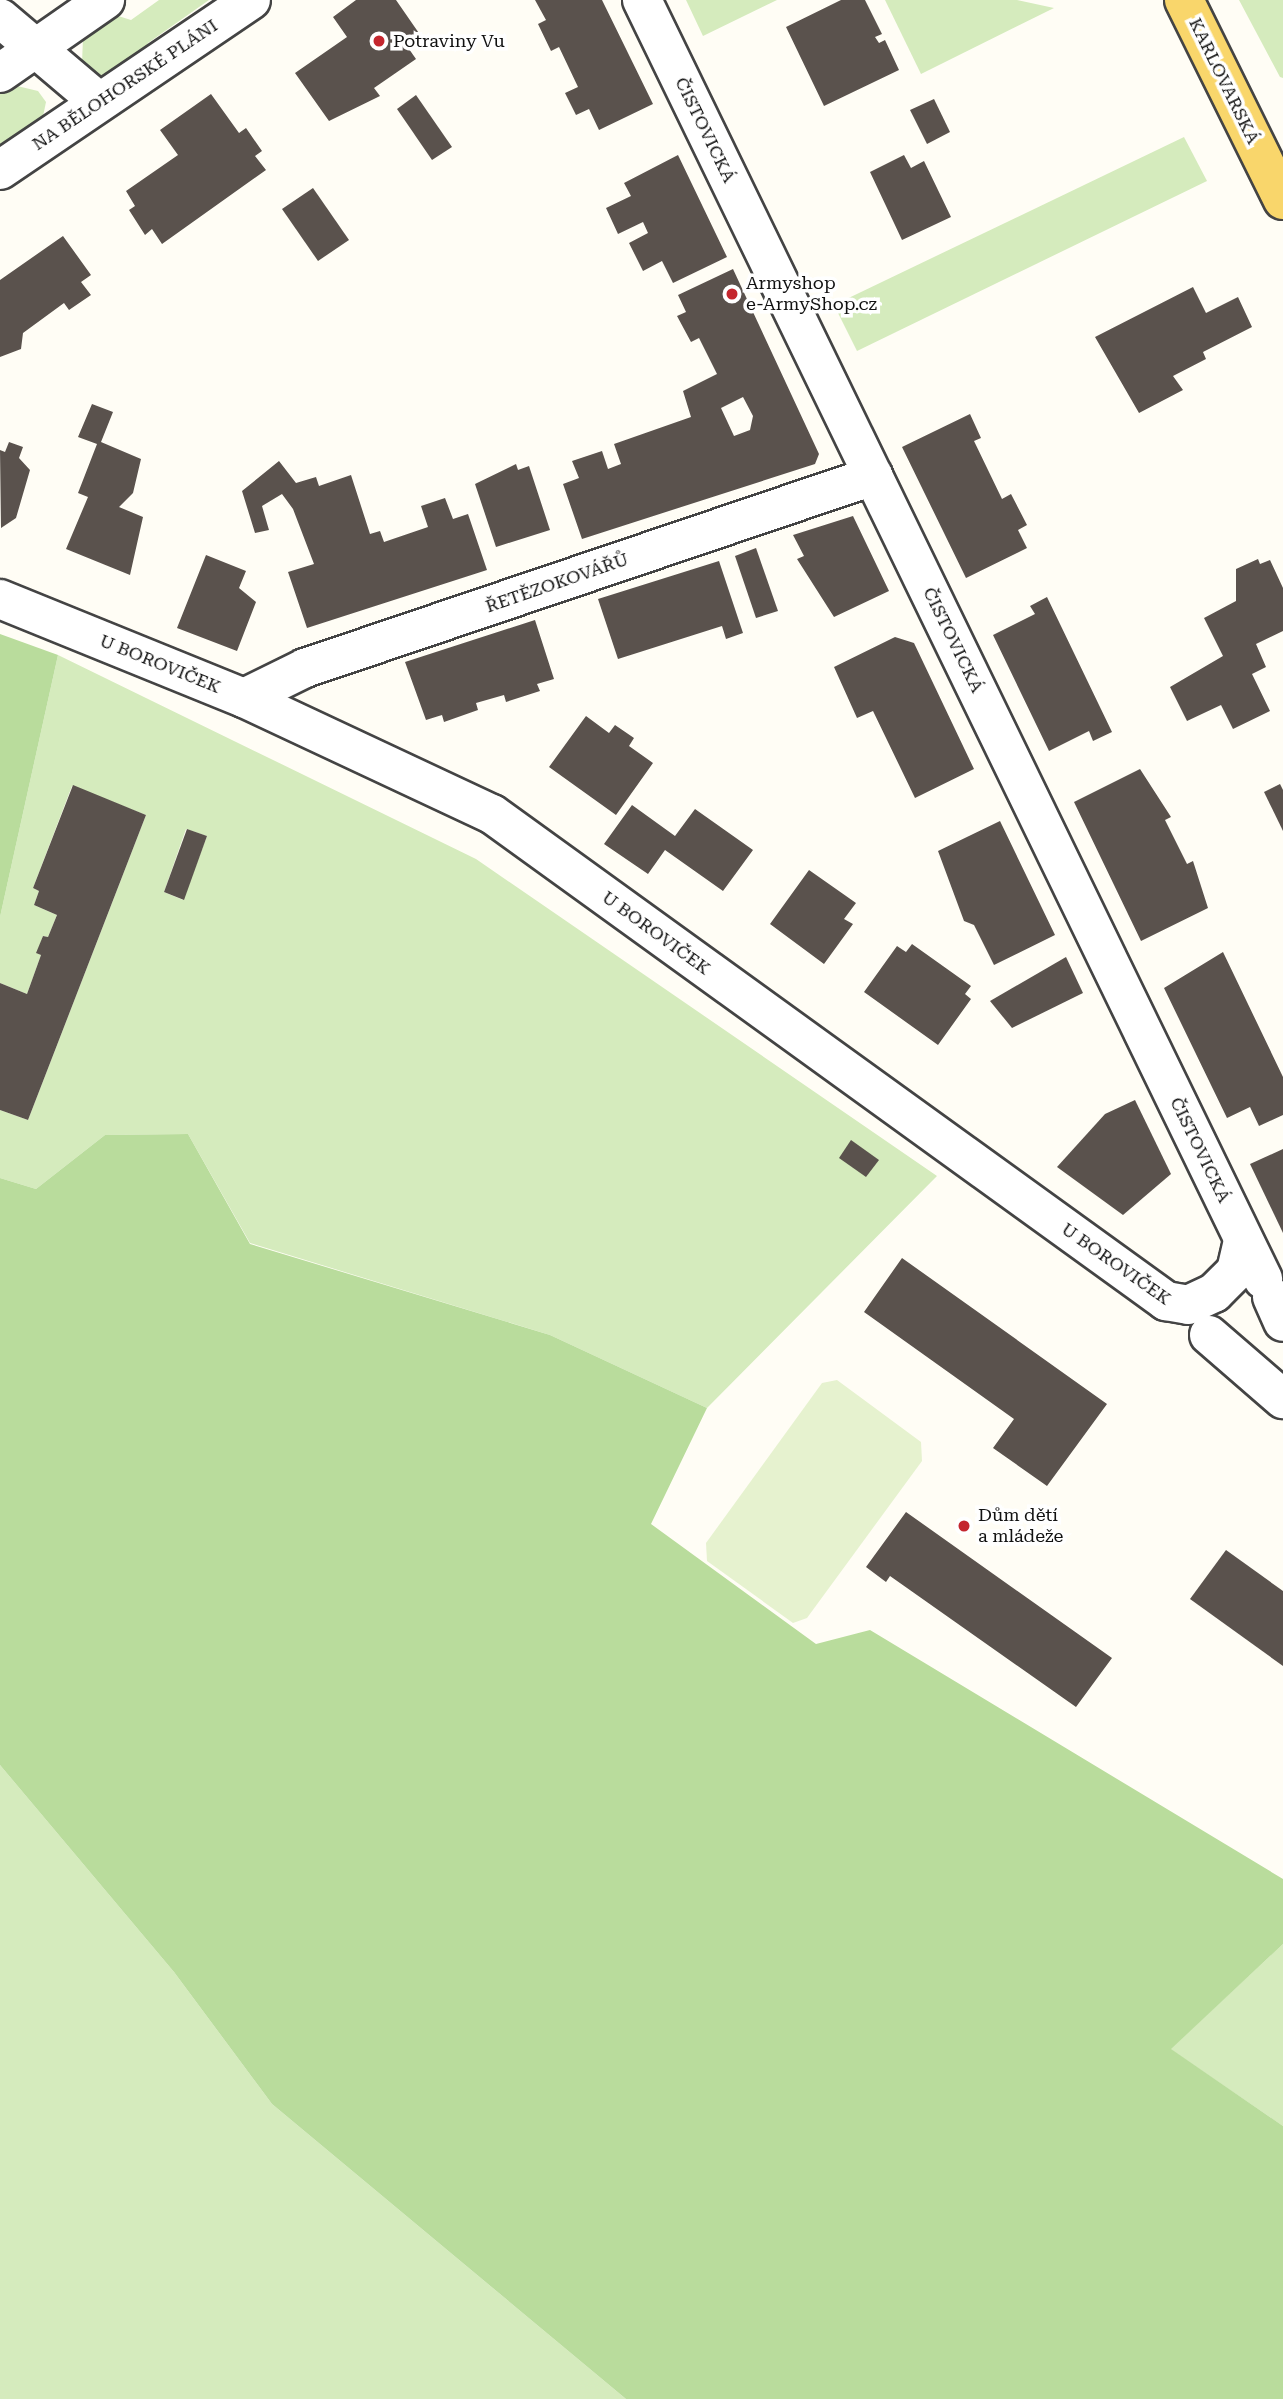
<!DOCTYPE html>
<meta charset="utf-8">
<style>
body{margin:0}
#map{position:relative;width:1283px;height:2399px;overflow:hidden;background:#fffdf5;font-family:"Roboto Serif",serif}
div>[style]{position:absolute}
[style*='--x']{left:calc(var(--x)*1px);top:calc(var(--y)*1px);width:calc(var(--w)*1px);rotate:calc(var(--a)*1deg)}
.green>*{inset:0;background:#d5ebbd}
.forest>*{inset:0;background:#b9dc9c}
.pitch>*{inset:0;background:#e6f2cf}
.building>*{inset:0;background:#5a524d}
.roads{filter:drop-shadow(2px 0 #444) drop-shadow(-2px 0 #444) drop-shadow(0 2px #444) drop-shadow(0 -2px #444)}
.street>*{height:38px;margin:-19px;padding:0 19px;transform-origin:19px;border-radius:19px;background:#fff}
.primary>*{height:38px;margin:-19px;padding:0 19px;transform-origin:19px;border-radius:19px;background:#f9d66b}
.dots>*{width:19px;height:19px;translate:-50% -50%;box-sizing:border-box;border:4px solid #fff;border-radius:50%}
span{translate:-50% -50%;white-space:nowrap;text-align:center;line-height:1.15;-webkit-text-stroke:7px #fff;paint-order:stroke}
.poi-label{font-size:18px;color:#111}
.left{translate:0 -50%;text-align:left}
.street-label{font-size:18px;color:#111}
</style>
<div id="map">
<div class="green">
<i style="clip-path:polygon(159px 0,209px 0,148px 43px,145px 58px,103px 80px,82px 63px,83px 38px,112px 14px,131px 20px)"></i>
<i style="clip-path:polygon(686px 0,777px 0,703px 36px)"></i>
<i style="clip-path:polygon(885px 0,1017px 0,1054px 8px,921px 74px)"></i>
<i style="clip-path:polygon(1239px 0,1283px 0,1283px 78px,1280px 77px)"></i>
<i style="clip-path:polygon(13px 85px,38px 91px,46px 102px,41px 126px,15px 147px,0 145px,0 93px)"></i>
<i style="clip-path:polygon(1184px 137px,1207px 181px,857px 351px,834px 305px)"></i>
<i style="clip-path:polygon(evenodd,58px 655px,476px 859px,937px 1176px,707px 1408px,550px 1335px,250px 1243px,188px 1134px,105px 1135px,36px 1189px,0 1178px,0 1110px,28px 1120px,146px 815px,72px 786px,33px 888px,39px 891px,34px 905px,57px 915px,48px 937px,43px 936px,37px 953px,41px 955px,27px 994px,0 983px,0 917px,58px 655px,186px 829px,207px 836px,183px 900px,164px 892px,186px 829px)"></i>
<i style="clip-path:polygon(0 1765px,174px 1972px,272px 2104px,626px 2399px,0 2399px)"></i>
<i style="clip-path:polygon(1283px 1944px,1283px 2126px,1170px 2049px)"></i>
</div>
<div class="forest">
<i style="clip-path:polygon(0 634px,58px 655px,0 917px)"></i>
<i style="clip-path:polygon(188px 1134px,250px 1244px,550px 1335px,707px 1408px,651px 1524px,816px 1644px,870px 1630px,1283px 1879px,1283px 1944px,1171px 2049px,1283px 2126px,1283px 2399px,626px 2399px,272px 2104px,174px 1972px,0 1765px,0 1178px,36px 1189px,105px 1135px)"></i>
</div>
<div class="pitch">
<i style="clip-path:polygon(837px 1380px,921px 1442px,922px 1461px,807px 1618px,793px 1623px,707px 1561px,706px 1543px,822px 1383px)"></i>
</div>
<div class="building">
<i style="clip-path:polygon(356px 0,396px 0,423px 39px,409px 49px,416px 59px,374px 88px,380px 96px,329px 121px,295px 73px,347px 37px,333px 17px)"></i>
<i style="clip-path:polygon(535px 0,602px 0,653px 104px,599px 130px,589px 109px,576px 115px,565px 93px,578px 87px,559px 47px,551px 51px,538px 24px,546px 20px)"></i>
<i style="clip-path:polygon(841px 0,865px 0,882px 34px,875px 37px,879px 43px,885px 40px,899px 70px,824px 106px,786px 27px)"></i>
<i style="clip-path:polygon(211px 94px,239px 133px,246px 128px,262px 151px,255px 156px,266px 170px,162px 244px,152px 229px,145px 235px,129px 210px,135px 206px,126px 191px,178px 155px,160px 130px)"></i>
<i style="clip-path:polygon(416px 95px,452px 147px,432px 160px,397px 109px)"></i>
<i style="clip-path:polygon(934px 99px,950px 132px,927px 144px,910px 110px)"></i>
<i style="clip-path:polygon(678px 155px,727px 257px,673px 283px,662px 261px,643px 271px,629px 243px,648px 233px,643px 222px,618px 234px,606px 208px,631px 196px,624px 183px)"></i>
<i style="clip-path:polygon(904px 155px,911px 168px,924px 161px,951px 217px,902px 240px,870px 172px)"></i>
<i style="clip-path:polygon(313px 188px,349px 240px,318px 261px,282px 209px)"></i>
<i style="clip-path:polygon(63px 236px,91px 275px,81px 282px,91px 295px,69px 310px,64px 303px,23px 333px,21px 349px,0 357px,0 280px)"></i>
<i style="clip-path:polygon(evenodd,733px 269px,819px 454px,815px 464px,582px 539px,563px 484px,579px 478px,572px 461px,602px 451px,608px 469px,621px 464px,614px 444px,691px 417px,683px 391px,717px 374px,699px 338px,691px 342px,677px 316px,686px 312px,678px 295px,733px 269px,743px 397px,753px 416px,750px 430px,734px 436px,721px 408px,743px 397px)"></i>
<i style="clip-path:polygon(1193px 287px,1206px 313px,1238px 297px,1252px 327px,1203px 352px,1206px 359px,1173px 376px,1183px 390px,1139px 413px,1095px 337px)"></i>
<i style="clip-path:polygon(92px 404px,113px 412px,101px 442px,141px 459px,133px 493px,119px 507px,143px 517px,130px 575px,66px 549px,88px 497px,78px 493px,97px 444px,78px 437px)"></i>
<i style="clip-path:polygon(970px 414px,981px 438px,974px 441px,1002px 499px,1011px 494px,1027px 525px,1018px 530px,1027px 548px,966px 578px,902px 447px)"></i>
<i style="clip-path:polygon(9px 442px,23px 447px,19px 458px,30px 470px,16px 518px,1px 528px,0 450px,5px 452px)"></i>
<i style="clip-path:polygon(279px 461px,296px 483px,316px 477px,319px 486px,351px 475px,370px 534px,380px 531px,384px 542px,428px 527px,421px 506px,445px 498px,453px 519px,468px 514px,487px 570px,307px 628px,288px 572px,314px 564px,293px 509px,282px 494px,262px 506px,269px 530px,255px 533px,242px 491px)"></i>
<i style="clip-path:polygon(516px 464px,518px 470px,529px 466px,550px 530px,496px 547px,475px 484px)"></i>
<i style="clip-path:polygon(853px 516px,889px 591px,834px 617px,797px 559px,804px 556px,793px 535px)"></i>
<i style="clip-path:polygon(756px 548px,778px 611px,756px 618px,735px 556px)"></i>
<i style="clip-path:polygon(206px 555px,246px 571px,239px 588px,256px 602px,237px 651px,177px 628px)"></i>
<i style="clip-path:polygon(1258px 559px,1260px 564px,1270px 560px,1283px 588px,1283px 631px,1256px 644px,1266px 667px,1252px 674px,1270px 711px,1233px 729px,1221px 705px,1187px 721px,1170px 687px,1223px 656px,1204px 618px,1236px 601px,1236px 569px)"></i>
<i style="clip-path:polygon(719px 561px,743px 633px,726px 639px,722px 626px,618px 659px,598px 599px)"></i>
<i style="clip-path:polygon(1047px 597px,1112px 732px,1093px 741px,1089px 731px,1049px 751px,993px 635px,1035px 614px,1030px 606px)"></i>
<i style="clip-path:polygon(535px 620px,554px 679px,537px 684px,540px 691px,506px 702px,504px 695px,476px 703px,478px 710px,444px 722px,442px 715px,426px 720px,405px 662px)"></i>
<i style="clip-path:polygon(895px 637px,914px 643px,974px 769px,915px 798px,873px 711px,857px 718px,834px 667px)"></i>
<i style="clip-path:polygon(586px 716px,609px 733px,615px 725px,634px 738px,629px 746px,653px 763px,616px 815px,549px 767px)"></i>
<i style="clip-path:polygon(1140px 769px,1171px 817px,1165px 820px,1187px 864px,1193px 861px,1208px 908px,1141px 941px,1074px 802px)"></i>
<i style="clip-path:polygon(1280px 784px,1283px 790px,1283px 831px,1264px 792px)"></i>
<i style="clip-path:polygon(73px 785px,146px 815px,28px 1120px,0 1110px,0 983px,27px 994px,41px 955px,36px 953px,43px 936px,48px 937px,57px 915px,34px 905px,39px 891px,33px 888px)"></i>
<i style="clip-path:polygon(632px 805px,675px 836px,695px 809px,753px 850px,723px 891px,665px 850px,648px 874px,604px 844px)"></i>
<i style="clip-path:polygon(1000px 821px,1055px 935px,994px 965px,974px 925px,964px 921px,938px 851px)"></i>
<i style="clip-path:polygon(187px 829px,207px 836px,184px 900px,164px 892px)"></i>
<i style="clip-path:polygon(809px 870px,856px 903px,844px 919px,853px 924px,824px 964px,770px 924px)"></i>
<i style="clip-path:polygon(912px 944px,971px 986px,965px 994px,971px 999px,938px 1045px,864px 992px,897px 946px,906px 952px)"></i>
<i style="clip-path:polygon(1223px 952px,1283px 1077px,1283px 1115px,1259px 1126px,1250px 1107px,1227px 1118px,1164px 988px)"></i>
<i style="clip-path:polygon(1066px 957px,1083px 993px,1012px 1028px,990px 1001px)"></i>
<i style="clip-path:polygon(1135px 1100px,1171px 1174px,1123px 1215px,1057px 1167px,1105px 1114px)"></i>
<i style="clip-path:polygon(851px 1140px,879px 1160px,866px 1177px,839px 1158px)"></i>
<i style="clip-path:polygon(1283px 1149px,1283px 1233px,1250px 1164px)"></i>
<i style="clip-path:polygon(902px 1258px,1107px 1404px,1047px 1486px,993px 1448px,1014px 1419px,864px 1312px)"></i>
<i style="clip-path:polygon(906px 1512px,1112px 1658px,1076px 1707px,890px 1576px,886px 1582px,866px 1567px)"></i>
<i style="clip-path:polygon(1226px 1550px,1283px 1591px,1283px 1666px,1190px 1599px)"></i>
</div>
<div class="roads">
<div class="street">
<i style="--x:642;--y:0;--w:1422;--a:64.1"></i>
<i style="--x:0;--y:18;--w:130;--a:40.3"></i>
<i style="--x:0;--y:73;--w:128;--a:-34.8"></i>
<i style="--x:0;--y:170;--w:303;--a:-34.1"></i>
<i style="--x:0;--y:599;--w:263;--a:22.1"></i>
<i style="--x:244;--y:698;--w:274;--a:25.1"></i>
<i style="--x:492;--y:814;--w:832;--a:35.85"></i>
<i style="--x:1166;--y:1301;--w:22;--a:10"></i>
<i style="--x:1188;--y:1305;--w:29;--a:-25"></i>
<i style="--x:1214;--y:1293;--w:31;--a:-45"></i>
<i style="--x:1236;--y:1271;--w:28;--a:-77"></i>
<i style="--x:244;--y:698;--w:68;--a:-26.2"></i>
<i style="--x:305;--y:668;--w:600;--a:-18.68"></i>
<i style="--x:1272;--y:1297;--w:27;--a:66"></i>
<i style="--x:1209;--y:1335;--w:98;--a:40.9"></i>
</div>
<div class="primary">
<i style="--x:1184;--y:0;--w:223;--a:63.7"></i>
</div>
</div>
<div class="dots">
<i style="left:379px;top:41px;background:#c4262e"></i>
<i style="left:732px;top:294px;background:#c4262e"></i>
<i style="left:964px;top:1526px;background:#c4262e"></i>
</div>
<div class="poi-label">
<span class="left" style="left:393px;top:41px">Potraviny Vu</span>
<span class="left" style="left:746px;top:294px">Armyshop<br>e-ArmyShop.cz</span>
<span class="left" style="left:978px;top:1526px">Dům dětí<br>a mládeže</span>
</div>
<div class="street-label">
<span style="left:1224px;top:81px;rotate:64deg">KARLOVARSKÁ</span>
<span style="left:125px;top:85px;rotate:-34deg">NA BĚLOHORSKÉ PLÁNI</span>
<span style="left:705px;top:130px;rotate:64deg">ČISTOVICKÁ</span>
<span style="left:557px;top:583px;rotate:-19deg">ŘETĚZOKOVÁŘŮ</span>
<span style="left:953px;top:640px;rotate:64deg">ČISTOVICKÁ</span>
<span style="left:160px;top:664px;rotate:22deg">U BOROVIČEK</span>
<span style="left:656px;top:933px;rotate:36deg">U BOROVIČEK</span>
<span style="left:1200px;top:1150px;rotate:64deg">ČISTOVICKÁ</span>
<span style="left:1116px;top:1264px;rotate:35deg">U BOROVIČEK</span>
</div>
</div>
